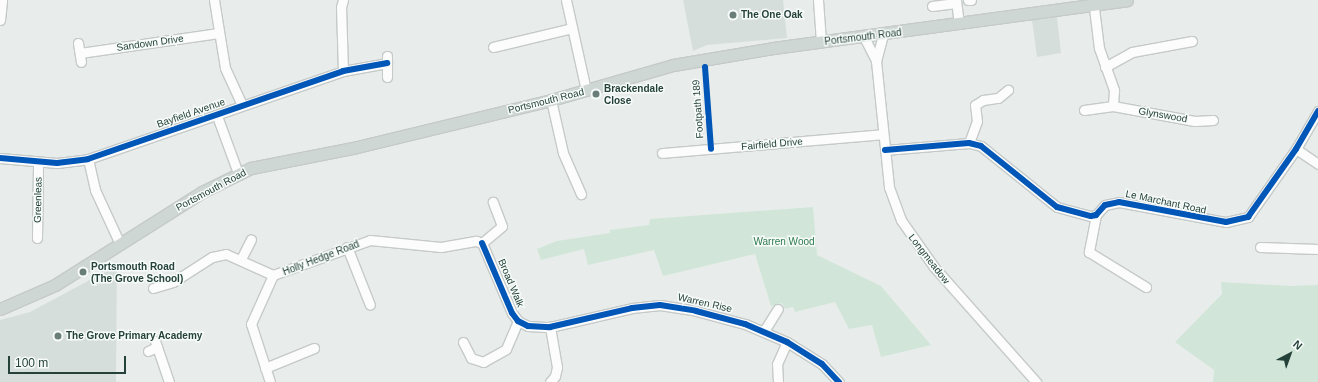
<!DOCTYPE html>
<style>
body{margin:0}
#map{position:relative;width:1318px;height:382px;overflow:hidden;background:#e8edeb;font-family:Helvetica,sans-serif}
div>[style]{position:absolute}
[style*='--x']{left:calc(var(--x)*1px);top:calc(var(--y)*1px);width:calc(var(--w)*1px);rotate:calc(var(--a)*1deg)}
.built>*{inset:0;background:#d6dedb}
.green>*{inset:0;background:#d1e6d8}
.roads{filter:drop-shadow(1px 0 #c5cac8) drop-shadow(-1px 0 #c5cac8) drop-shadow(0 1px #c5cac8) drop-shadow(0 -1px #c5cac8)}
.minor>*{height:9px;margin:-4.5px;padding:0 4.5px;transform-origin:4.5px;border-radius:4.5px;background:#fcfcfc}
.major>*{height:11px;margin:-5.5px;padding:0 5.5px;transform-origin:5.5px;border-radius:5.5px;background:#cfd7d5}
.cycleway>*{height:6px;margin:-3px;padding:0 3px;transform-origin:3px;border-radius:3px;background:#0057b8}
.dots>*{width:11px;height:11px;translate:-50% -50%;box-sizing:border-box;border:2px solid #f7fbf9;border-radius:50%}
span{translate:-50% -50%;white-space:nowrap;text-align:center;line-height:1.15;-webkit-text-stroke:3px #f7fbf9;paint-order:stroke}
.poi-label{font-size:10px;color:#24423a;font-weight:700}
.left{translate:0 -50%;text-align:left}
.street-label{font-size:10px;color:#24423a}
.park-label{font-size:10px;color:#2d7a4b}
.north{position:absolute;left:1270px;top:334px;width:40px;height:40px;-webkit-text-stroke:3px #f7fbf9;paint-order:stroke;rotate:41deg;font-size:11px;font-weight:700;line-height:16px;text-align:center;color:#24423a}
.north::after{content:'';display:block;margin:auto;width:14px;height:18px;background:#24423a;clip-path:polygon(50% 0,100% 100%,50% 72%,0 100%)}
.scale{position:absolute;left:8px;top:356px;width:118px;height:18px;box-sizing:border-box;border:2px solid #24423a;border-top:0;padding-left:5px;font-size:12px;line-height:14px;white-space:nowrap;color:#24423a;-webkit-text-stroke:3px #f7fbf9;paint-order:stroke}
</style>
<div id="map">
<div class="built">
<i style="clip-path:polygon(683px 0,783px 0,787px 38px,707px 45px,693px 51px)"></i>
<i style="clip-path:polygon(1057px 17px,1061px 53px,1037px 57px,1032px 20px)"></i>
<i style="clip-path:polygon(117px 261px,116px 382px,0 382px,0 320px,30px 312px,86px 282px)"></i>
</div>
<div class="green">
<i style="clip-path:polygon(813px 207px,817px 255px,881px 286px,931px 345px,881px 357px,872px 325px,849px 329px,835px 302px,795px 312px,793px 307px,785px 309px,782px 303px,771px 306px,755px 254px,663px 276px,654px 250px,588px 265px,584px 249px,541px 260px,537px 249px,557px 241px,610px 233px,610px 230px,649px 225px,650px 219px)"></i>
<i style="clip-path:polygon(1221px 282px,1291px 286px,1318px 285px,1318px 382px,1213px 382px,1214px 370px,1175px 342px,1222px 294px)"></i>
</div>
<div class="roads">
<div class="minor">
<i style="--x:214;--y:0;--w:69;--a:80.8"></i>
<i style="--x:225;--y:68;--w:41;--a:65.3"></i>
<i style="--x:343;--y:0;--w:7;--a:106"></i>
<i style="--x:341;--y:7;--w:64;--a:88.2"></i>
<i style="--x:566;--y:0;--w:92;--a:77.5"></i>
<i style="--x:818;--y:0;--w:42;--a:85.9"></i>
<i style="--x:956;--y:0;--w:24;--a:83"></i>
<i style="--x:968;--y:0;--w:3;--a:0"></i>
<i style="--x:1093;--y:0;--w:48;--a:82.9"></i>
<i style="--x:1099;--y:48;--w:45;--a:70.3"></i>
<i style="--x:1114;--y:90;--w:16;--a:94"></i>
<i style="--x:932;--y:6;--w:24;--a:-7"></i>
<i style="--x:0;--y:20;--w:20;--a:-84"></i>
<i style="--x:864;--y:37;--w:27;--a:63"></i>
<i style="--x:876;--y:61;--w:127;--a:84.1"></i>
<i style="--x:889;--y:187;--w:35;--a:70"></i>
<i style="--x:901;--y:220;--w:57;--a:54.9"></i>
<i style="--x:934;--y:267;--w:154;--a:48.4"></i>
<i style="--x:78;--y:43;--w:19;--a:81"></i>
<i style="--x:493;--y:47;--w:81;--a:-13.5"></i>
<i style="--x:80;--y:53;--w:140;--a:-8.2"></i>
<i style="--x:876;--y:61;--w:28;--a:-75"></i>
<i style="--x:1105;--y:67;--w:31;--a:-29"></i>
<i style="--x:1132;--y:52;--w:61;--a:-10.4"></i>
<i style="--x:387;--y:77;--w:21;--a:-90"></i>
<i style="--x:551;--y:100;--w:54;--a:77.2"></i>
<i style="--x:563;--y:153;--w:45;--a:66.3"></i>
<i style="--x:1084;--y:110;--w:29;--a:-8"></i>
<i style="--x:1113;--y:106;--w:83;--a:10.4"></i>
<i style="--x:1195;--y:121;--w:18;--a:-3"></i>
<i style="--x:217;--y:116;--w:61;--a:69.8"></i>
<i style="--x:969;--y:143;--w:23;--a:-70"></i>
<i style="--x:977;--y:121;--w:16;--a:-97"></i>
<i style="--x:975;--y:105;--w:9;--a:-32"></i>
<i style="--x:983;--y:100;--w:15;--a:-8"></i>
<i style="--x:998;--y:98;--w:13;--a:-39"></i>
<i style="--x:1296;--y:149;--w:27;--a:34"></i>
<i style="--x:885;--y:150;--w:84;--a:-4.8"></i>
<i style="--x:969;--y:143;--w:12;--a:14"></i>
<i style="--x:981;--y:146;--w:97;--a:38.8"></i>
<i style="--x:1057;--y:207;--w:35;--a:15"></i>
<i style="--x:1091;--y:216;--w:5;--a:-11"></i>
<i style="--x:1096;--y:215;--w:13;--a:-48"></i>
<i style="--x:1105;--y:205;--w:14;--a:-12"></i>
<i style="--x:1119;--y:202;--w:109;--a:10.6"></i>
<i style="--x:1226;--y:222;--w:23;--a:-13"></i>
<i style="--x:1248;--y:217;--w:83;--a:-54.8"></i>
<i style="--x:1296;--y:149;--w:44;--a:-59.9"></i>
<i style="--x:662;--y:153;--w:222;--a:-4.9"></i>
<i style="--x:0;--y:158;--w:57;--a:5"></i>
<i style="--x:57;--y:163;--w:31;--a:-7"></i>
<i style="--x:88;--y:159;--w:270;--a:-19"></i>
<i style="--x:343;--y:71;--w:45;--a:-10.3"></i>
<i style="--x:88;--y:159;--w:32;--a:77"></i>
<i style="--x:95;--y:190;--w:60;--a:65.2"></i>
<i style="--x:1096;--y:215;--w:38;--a:101"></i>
<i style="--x:1089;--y:252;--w:67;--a:31.6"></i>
<i style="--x:37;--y:238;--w:76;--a:-89.2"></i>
<i style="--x:482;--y:243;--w:76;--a:66.8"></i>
<i style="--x:512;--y:313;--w:10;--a:53"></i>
<i style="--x:518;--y:321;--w:11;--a:27"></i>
<i style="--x:528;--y:326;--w:22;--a:3"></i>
<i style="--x:550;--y:327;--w:84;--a:-13"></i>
<i style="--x:632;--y:308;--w:28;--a:-6"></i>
<i style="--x:660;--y:305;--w:36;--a:9"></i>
<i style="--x:696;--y:311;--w:51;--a:14.9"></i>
<i style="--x:745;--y:324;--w:46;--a:23.2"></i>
<i style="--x:787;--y:342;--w:41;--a:32.2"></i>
<i style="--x:822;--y:364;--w:25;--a:47"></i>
<i style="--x:482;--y:243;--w:26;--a:-40"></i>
<i style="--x:502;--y:226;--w:26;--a:-111"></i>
<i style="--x:347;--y:247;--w:62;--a:68.4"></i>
<i style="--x:1260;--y:247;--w:58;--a:2"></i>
<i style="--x:241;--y:259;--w:22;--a:-63"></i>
<i style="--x:273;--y:275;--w:103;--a:-19.8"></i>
<i style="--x:370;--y:240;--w:71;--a:5.6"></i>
<i style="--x:441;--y:247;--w:36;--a:-10"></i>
<i style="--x:476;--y:241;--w:6;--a:18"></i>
<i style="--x:153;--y:288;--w:21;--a:-17"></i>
<i style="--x:173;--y:282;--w:46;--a:-32.7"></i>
<i style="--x:212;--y:257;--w:14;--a:-12"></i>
<i style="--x:226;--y:254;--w:51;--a:24.1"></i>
<i style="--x:764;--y:331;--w:26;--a:-58"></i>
<i style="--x:155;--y:341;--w:43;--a:71.1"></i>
<i style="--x:463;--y:342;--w:18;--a:63"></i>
<i style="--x:471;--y:358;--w:13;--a:18"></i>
<i style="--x:483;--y:362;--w:26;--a:-29"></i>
<i style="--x:506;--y:349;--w:30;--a:-67"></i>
<i style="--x:148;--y:351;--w:10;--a:-24"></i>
<i style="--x:265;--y:368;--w:53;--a:-22.2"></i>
<i style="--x:270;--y:382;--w:61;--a:-108.1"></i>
<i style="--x:251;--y:324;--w:54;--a:-65.8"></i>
<i style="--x:550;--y:382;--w:8;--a:-50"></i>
<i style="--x:555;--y:376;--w:9;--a:-77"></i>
<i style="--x:557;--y:367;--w:41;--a:-99.9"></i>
<i style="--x:778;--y:382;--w:18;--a:-93"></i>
<i style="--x:777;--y:364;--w:24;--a:-66"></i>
</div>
<div class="major">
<i style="--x:0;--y:309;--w:60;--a:-23.6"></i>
<i style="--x:55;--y:285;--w:174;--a:-32.3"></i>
<i style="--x:202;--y:192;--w:55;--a:-26.1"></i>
<i style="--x:251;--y:168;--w:108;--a:-11.2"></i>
<i style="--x:357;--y:147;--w:200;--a:-13.6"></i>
<i style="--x:551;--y:100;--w:127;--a:-16"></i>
<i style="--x:673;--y:65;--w:101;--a:-9.6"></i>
<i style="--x:773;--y:48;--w:357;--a:-7.7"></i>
</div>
</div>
<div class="cycleway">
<i style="--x:705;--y:67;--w:82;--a:85.8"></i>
<i style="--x:885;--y:150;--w:84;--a:-4.8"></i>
<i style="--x:969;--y:143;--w:12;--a:14"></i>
<i style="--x:981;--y:146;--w:97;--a:38.8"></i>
<i style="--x:1057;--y:207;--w:35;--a:15"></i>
<i style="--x:1091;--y:216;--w:5;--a:-11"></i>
<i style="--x:1096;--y:215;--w:13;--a:-48"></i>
<i style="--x:1105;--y:205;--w:14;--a:-12"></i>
<i style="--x:1119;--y:202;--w:109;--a:10.6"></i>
<i style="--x:1226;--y:222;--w:23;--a:-13"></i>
<i style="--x:1248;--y:217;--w:83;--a:-54.8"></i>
<i style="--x:1296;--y:149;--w:44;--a:-59.9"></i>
<i style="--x:0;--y:158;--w:57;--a:5"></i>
<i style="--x:57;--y:163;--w:31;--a:-7"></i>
<i style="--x:88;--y:159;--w:270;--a:-19"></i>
<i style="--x:343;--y:71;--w:45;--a:-10.3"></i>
<i style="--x:482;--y:243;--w:76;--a:66.8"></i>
<i style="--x:512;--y:313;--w:10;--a:53"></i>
<i style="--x:518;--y:321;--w:11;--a:27"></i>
<i style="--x:528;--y:326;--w:22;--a:3"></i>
<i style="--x:550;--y:327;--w:84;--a:-13"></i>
<i style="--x:632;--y:308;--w:28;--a:-6"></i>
<i style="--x:660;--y:305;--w:36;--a:9"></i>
<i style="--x:696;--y:311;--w:51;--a:14.9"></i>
<i style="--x:745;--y:324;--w:46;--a:23.2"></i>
<i style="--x:787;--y:342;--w:41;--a:32.2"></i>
<i style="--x:822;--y:364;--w:25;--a:47"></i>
</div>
<div class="dots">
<i style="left:733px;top:15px;background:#697e78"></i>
<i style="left:596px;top:94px;background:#697e78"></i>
<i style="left:83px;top:272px;background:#697e78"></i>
<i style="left:58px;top:336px;background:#697e78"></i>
</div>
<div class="poi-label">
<span class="left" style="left:741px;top:15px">The One Oak</span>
<span class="left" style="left:604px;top:94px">Brackendale<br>Close</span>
<span class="left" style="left:91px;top:272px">Portsmouth Road<br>(The Grove School)</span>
<span class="left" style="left:66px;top:336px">The Grove Primary Academy</span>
</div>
<div class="street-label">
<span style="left:863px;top:37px;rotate:-7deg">Portsmouth Road</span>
<span style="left:150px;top:43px;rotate:-8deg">Sandown Drive</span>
<span style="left:546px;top:101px;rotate:-14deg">Portsmouth Road</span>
<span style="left:698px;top:109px;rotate:-94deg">Footpath 189</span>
<span style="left:191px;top:113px;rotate:-19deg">Bayfield Avenue</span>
<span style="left:1163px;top:115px;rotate:10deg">Glynswood</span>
<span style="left:772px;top:144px;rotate:-5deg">Fairfield Drive</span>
<span style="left:211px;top:190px;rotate:-28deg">Portsmouth Road</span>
<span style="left:38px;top:200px;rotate:-89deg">Greenleas</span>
<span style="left:1166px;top:202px;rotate:12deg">Le Marchant Road</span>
<span style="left:321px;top:258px;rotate:-21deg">Holly Hedge Road</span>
<span style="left:929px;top:259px;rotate:52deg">Longmeadow</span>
<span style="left:511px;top:283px;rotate:67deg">Broad Walk</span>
<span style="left:705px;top:303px;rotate:13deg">Warren Rise</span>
</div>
<div class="park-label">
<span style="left:784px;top:242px">Warren Wood</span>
</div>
<div class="north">N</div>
<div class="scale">100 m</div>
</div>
